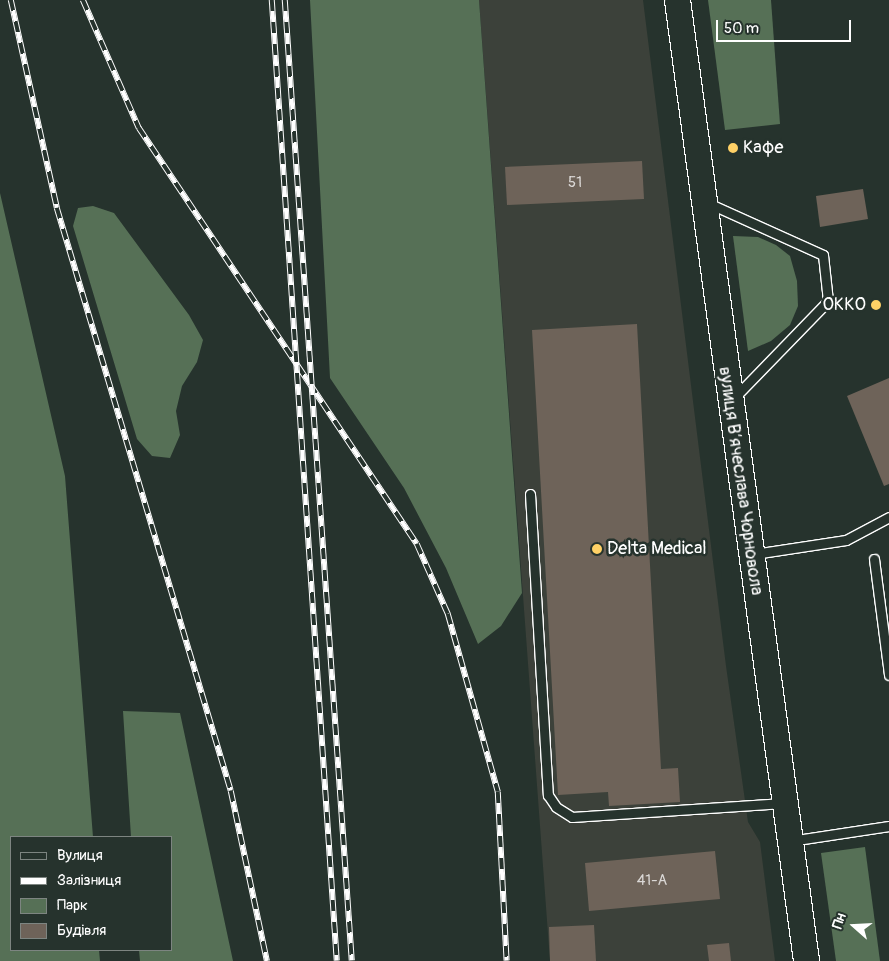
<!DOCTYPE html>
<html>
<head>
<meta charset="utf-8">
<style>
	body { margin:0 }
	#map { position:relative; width:889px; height:961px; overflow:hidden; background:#26332d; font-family:Pangolin,sans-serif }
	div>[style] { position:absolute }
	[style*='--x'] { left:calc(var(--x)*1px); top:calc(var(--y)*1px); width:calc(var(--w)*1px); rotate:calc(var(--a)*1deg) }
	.built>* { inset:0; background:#3c413a }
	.green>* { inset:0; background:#567056 }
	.building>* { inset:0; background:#6e6359 }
	.roads { filter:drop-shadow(1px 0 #fff) drop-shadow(-1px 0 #fff) drop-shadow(0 1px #fff) drop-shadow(0 -1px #fff) }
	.service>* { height:9px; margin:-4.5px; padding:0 4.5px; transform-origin:4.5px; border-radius:4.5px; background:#26332d }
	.secondary>* { height:25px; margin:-12.5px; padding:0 12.5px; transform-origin:12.5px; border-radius:12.5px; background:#26332d }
	.rail>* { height:5.5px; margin-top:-2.75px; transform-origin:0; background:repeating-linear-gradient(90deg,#26332d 0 11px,#fff 0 22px); box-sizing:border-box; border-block:1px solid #fff }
	.dots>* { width:14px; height:14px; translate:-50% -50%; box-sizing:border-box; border:2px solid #26332d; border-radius:50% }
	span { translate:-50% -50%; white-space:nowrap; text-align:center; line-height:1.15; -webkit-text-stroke:5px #26332d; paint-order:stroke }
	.number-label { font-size:15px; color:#dbd8d6 }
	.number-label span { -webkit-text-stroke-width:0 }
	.poi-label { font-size:18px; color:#fff }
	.left { translate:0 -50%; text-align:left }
	.right { translate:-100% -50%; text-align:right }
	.street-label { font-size:18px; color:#fff }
	.legend { position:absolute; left:10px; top:836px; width:162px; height:115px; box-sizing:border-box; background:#26332d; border:1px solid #7d8581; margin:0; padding:6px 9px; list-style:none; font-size:15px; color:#fff }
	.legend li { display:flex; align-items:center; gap:10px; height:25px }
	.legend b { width:25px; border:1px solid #7d8581 }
	.north { position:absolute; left:829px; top:901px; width:50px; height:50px; -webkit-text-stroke:4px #26332d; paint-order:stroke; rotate:289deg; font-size:14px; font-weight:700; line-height:20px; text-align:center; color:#fff }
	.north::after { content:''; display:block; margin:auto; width:18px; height:22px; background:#fff; clip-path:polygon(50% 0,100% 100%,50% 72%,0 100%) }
	.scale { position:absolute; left:716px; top:20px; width:135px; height:22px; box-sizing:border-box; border:2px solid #fff; border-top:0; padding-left:6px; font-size:15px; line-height:18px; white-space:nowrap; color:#fff; -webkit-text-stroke:4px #26332d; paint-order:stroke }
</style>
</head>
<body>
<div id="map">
	<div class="built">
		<i style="clip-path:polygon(479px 0,643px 0,726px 666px,748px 822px,760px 842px,775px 961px,550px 961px)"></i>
	</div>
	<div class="green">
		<i style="clip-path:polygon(310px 0,479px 0,522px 593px,501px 626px,478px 644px,446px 568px,404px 488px,330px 378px)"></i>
		<i style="clip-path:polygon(708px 0,771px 0,780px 124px,725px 130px)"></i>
		<i style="clip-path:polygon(0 193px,65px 476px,93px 837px,11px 837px,11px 950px,99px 950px,100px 961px,0 961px)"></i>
		<i style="clip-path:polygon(93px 206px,114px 213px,189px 315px,203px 340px,197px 362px,182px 386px,176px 411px,180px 435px,170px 458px,152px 456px,137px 439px,73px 226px,78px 208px)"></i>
		<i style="clip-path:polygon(733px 236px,758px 237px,776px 245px,790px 256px,797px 281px,798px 306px,790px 325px,771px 341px,748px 351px)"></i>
		<i style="clip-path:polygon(123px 711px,180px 713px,233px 961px,140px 961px,139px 950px,171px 950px,171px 837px,131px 837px)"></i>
		<i style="clip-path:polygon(865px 847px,880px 961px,836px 961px,821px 853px)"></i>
	</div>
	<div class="building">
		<i style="clip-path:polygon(642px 161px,644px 199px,507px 205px,505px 167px)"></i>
		<i style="clip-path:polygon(863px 189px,868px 219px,820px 227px,816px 196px)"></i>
		<i style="clip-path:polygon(637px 324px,661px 769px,678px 768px,680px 802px,609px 806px,608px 792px,558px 795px,532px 330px)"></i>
		<i style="clip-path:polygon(889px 378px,889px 484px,884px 486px,847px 396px)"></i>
		<i style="clip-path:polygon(715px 851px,720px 899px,589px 911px,585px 863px)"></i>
		<i style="clip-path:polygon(594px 925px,596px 961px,550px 961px,549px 927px)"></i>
		<i style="clip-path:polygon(729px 943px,731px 961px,709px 961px,707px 945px)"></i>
	</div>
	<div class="roads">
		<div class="service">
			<i style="--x:708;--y:203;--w:126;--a:24.3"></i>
			<i style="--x:823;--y:255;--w:46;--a:83.8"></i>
			<i style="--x:828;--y:301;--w:135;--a:134.1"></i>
			<i style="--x:530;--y:494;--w:302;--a:86.6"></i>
			<i style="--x:548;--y:795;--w:14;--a:56"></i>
			<i style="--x:556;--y:807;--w:19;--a:32"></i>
			<i style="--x:572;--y:817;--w:212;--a:-3.8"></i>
			<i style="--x:754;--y:554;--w:93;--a:-8.7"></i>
			<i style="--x:846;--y:540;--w:49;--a:-28.1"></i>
			<i style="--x:874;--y:559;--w:117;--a:82.6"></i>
			<i style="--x:790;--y:841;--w:100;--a:-8.6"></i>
		</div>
		<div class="secondary">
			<i style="--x:677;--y:0;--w:970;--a:82.35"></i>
		</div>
	</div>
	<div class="rail">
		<i style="--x:11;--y:0;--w:213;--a:77.5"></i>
		<i style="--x:57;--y:208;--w:608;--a:73.38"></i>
		<i style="--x:231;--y:791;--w:174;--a:78"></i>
		<i style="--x:83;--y:0;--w:140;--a:66.4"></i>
		<i style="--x:139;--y:128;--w:500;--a:56.25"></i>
		<i style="--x:417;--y:544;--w:77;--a:66.1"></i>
		<i style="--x:448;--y:614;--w:185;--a:74.3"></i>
		<i style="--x:498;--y:792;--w:169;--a:87"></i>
		<i style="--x:272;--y:0;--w:963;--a:86.13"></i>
		<i style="--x:285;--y:0;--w:963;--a:86.01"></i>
	</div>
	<div class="dots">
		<i style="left:733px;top:148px;background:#ffd166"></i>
		<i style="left:876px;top:305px;background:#ffd166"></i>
		<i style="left:597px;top:549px;background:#ffd166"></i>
	</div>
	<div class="number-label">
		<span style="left:575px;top:183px">51</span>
		<span style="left:652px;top:881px">41-А</span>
	</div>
	<div class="poi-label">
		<span class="left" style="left:743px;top:148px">Кафе</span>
		<span class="right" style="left:866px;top:305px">ОККО</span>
		<span class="left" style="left:607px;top:549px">Delta Medical</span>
	</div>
	<div class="street-label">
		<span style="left:740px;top:481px;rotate:82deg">вулиця Вʼячеслава Чорновола</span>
	</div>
	<ul class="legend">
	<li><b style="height:6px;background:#26332d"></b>Вулиця</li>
	<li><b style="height:6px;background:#fff"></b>Залізниця</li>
	<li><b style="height:14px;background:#567056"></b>Парк</li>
	<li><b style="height:14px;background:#6e6359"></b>Будівля</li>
	</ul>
	<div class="north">Пн</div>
	<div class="scale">50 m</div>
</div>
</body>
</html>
